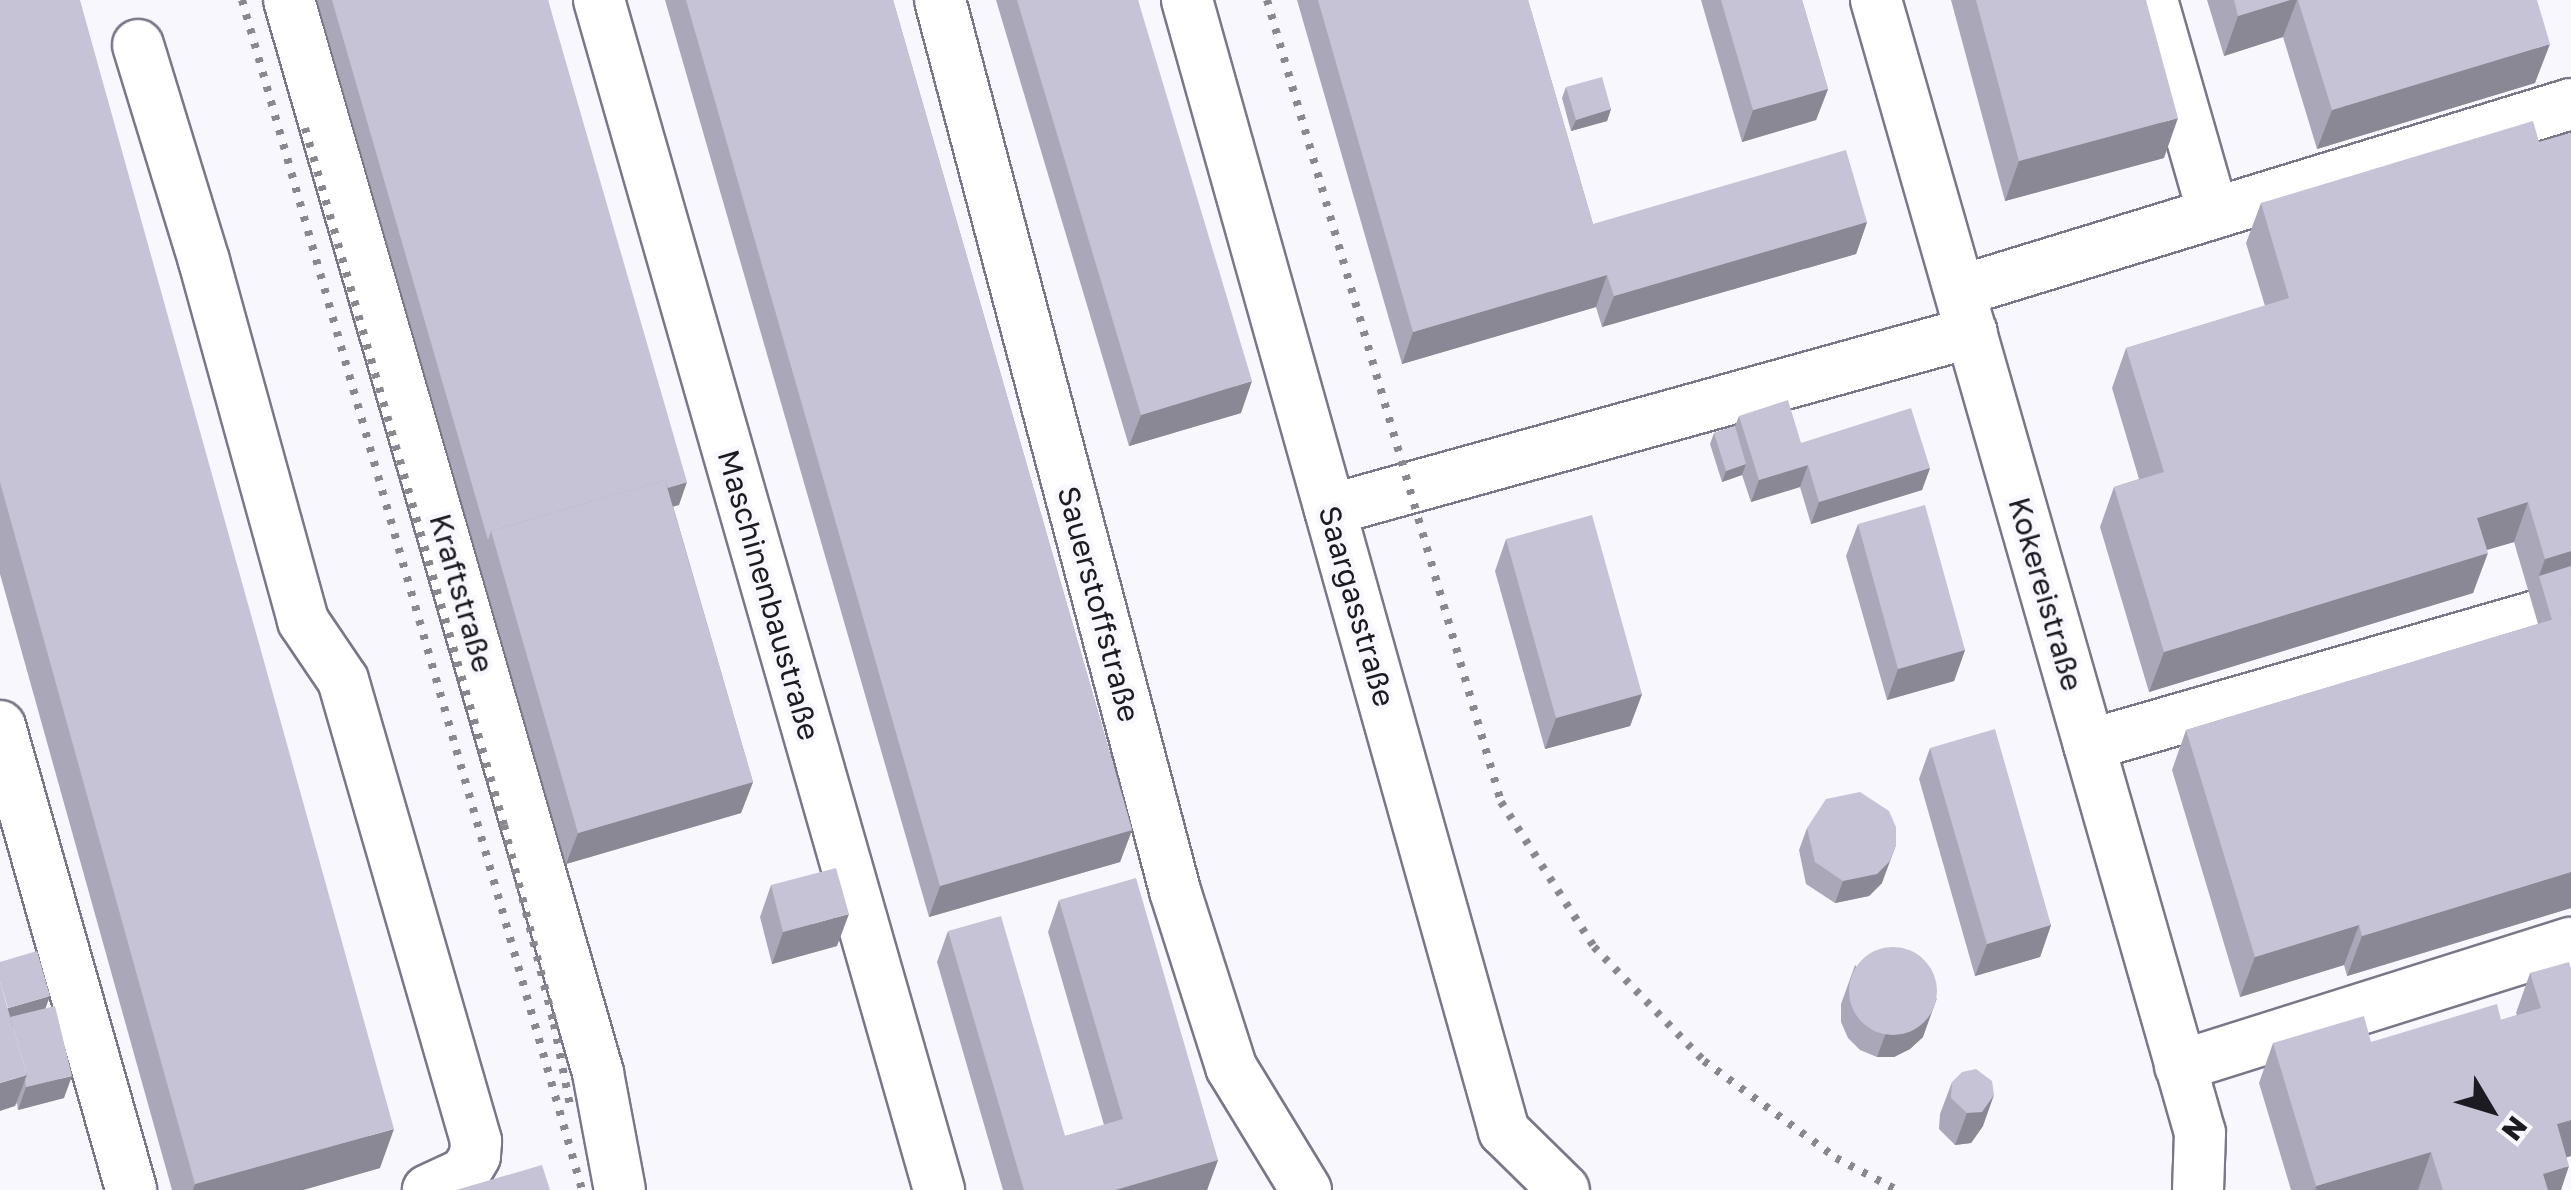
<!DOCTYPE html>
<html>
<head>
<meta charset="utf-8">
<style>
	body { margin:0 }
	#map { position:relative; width:2571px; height:1190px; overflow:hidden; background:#f8f7fe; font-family:"Golos Text",sans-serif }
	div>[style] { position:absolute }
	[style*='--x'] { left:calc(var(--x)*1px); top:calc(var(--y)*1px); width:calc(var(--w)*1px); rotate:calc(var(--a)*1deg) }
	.roads { filter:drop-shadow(2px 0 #797788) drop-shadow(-2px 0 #797788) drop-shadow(0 2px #797788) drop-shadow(0 -2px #797788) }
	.minor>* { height:50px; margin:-25px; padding:0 25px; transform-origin:25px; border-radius:25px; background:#fff }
	.rail>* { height:8px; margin-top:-4px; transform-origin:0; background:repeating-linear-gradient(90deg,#89888f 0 5px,transparent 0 15px) }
	.wall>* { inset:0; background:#aaa8b8 }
	.shaded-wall>* { inset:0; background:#8b8896 }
	.building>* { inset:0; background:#c6c3d6 }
	.round { border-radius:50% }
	span { translate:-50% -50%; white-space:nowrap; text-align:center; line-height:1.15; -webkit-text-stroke:9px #f8f7fe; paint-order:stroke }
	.street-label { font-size:30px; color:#1c1b22 }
	.north { position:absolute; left:2441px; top:1060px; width:100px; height:100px; -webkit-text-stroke:8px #f8f7fe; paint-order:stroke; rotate:128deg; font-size:28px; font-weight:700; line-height:40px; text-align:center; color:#1c1b22 }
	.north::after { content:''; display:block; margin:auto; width:35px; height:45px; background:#1c1b22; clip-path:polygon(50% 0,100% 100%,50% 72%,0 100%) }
</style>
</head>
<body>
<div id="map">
	<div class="roads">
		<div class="minor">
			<i style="--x:289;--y:0;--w:1117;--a:73.93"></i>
			<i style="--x:598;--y:1073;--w:119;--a:79.4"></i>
			<i style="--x:599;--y:0;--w:1238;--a:74.05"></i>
			<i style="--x:940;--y:0;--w:921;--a:75.22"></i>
			<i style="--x:1175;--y:891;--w:185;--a:72.3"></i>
			<i style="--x:1231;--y:1067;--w:144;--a:58.6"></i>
			<i style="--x:1187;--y:0;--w:1175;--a:74.34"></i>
			<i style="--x:1504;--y:1131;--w:84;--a:44.5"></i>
			<i style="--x:1876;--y:0;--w:1178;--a:74.04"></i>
			<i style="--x:2200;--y:1133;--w:57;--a:92"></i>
			<i style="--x:2152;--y:0;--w:222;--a:74"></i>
			<i style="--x:138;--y:45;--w:226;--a:73"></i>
			<i style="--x:204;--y:261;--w:373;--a:74.6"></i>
			<i style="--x:303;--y:621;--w:71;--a:55.9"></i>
			<i style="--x:343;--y:680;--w:480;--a:73.9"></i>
			<i style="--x:476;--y:1141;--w:15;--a:94"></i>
			<i style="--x:475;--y:1156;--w:20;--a:120"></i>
			<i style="--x:465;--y:1173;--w:41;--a:155.3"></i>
			<i style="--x:1960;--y:291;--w:639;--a:-17.02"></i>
			<i style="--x:1330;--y:510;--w:666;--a:-15.5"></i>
			<i style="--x:0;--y:726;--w:482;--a:74.2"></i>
			<i style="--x:2089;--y:745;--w:502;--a:-16.09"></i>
			<i style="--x:2180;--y:1066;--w:410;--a:-17.5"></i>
		</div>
	</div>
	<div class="rail">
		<i style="--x:242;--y:0;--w:1238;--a:74.05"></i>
		<i style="--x:1267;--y:0;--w:835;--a:73.73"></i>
		<i style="--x:1501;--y:802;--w:172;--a:57.3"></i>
		<i style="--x:1594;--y:947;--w:158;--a:46"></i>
		<i style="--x:1704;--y:1061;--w:164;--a:36.3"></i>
		<i style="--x:1836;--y:1158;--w:69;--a:27.7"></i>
		<i style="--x:305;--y:128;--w:725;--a:74.07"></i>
		<i style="--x:504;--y:825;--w:205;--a:75.9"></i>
		<i style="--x:554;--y:1024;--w:89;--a:78.9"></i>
	</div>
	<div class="wall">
		<i style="clip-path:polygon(0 0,380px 1168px,303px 1190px,172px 1190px,0 574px)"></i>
		<i style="clip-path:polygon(317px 0,548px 0,679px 505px,673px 506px,753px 782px,741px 813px,566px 864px)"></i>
		<i style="clip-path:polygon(665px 0,893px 0,1132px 830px,1120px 862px,929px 917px)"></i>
		<i style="clip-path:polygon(996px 0,1138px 0,1241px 413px,1129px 446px)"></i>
		<i style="clip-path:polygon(1297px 0,1528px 0,1593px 224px,1867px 222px,1856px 254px,1602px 327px,1596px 307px,1402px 364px)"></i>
		<i style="clip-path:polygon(1701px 0,1802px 0,1828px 89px,1816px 120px,1742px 142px)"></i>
		<i style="clip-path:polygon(1951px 0,2146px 0,2164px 158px,2005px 201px)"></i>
		<i style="clip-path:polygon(2207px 0,2537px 0,2535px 83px,2317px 149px,2283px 37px,2224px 56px)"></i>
		<i style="clip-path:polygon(1566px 87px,1611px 109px,1607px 121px,1571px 131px,1562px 98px)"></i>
		<i style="clip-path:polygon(2571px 133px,2571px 908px,2347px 976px,2344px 965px,2240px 997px,2172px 770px,2186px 730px,2538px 624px,2514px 542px,2487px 550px,2473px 593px,2149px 692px,2100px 527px,2114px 487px,2139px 479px,2112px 388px,2126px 348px,2265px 306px,2246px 243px,2261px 203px,2539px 142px)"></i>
		<i style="clip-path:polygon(1739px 416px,1801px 443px,1930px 468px,1922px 490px,1811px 524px,1800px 487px,1751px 502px,1742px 475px,1722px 482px,1710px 444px,1714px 433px,1735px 426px)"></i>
		<i style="clip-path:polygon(1858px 524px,1965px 650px,1954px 681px,1887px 700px,1846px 556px)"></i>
		<i style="clip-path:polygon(1506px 539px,1642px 694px,1630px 726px,1545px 749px,1495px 571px)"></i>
		<i style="clip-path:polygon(1930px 748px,2051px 925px,2040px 957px,1975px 976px,1919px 779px)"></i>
		<i style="clip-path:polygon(1807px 828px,1882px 883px,1869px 896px,1835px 903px,1806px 884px,1799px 850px)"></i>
		<i style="clip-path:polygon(771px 885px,837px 946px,772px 964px,760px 917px)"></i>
		<i style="clip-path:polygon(1059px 900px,1218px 1160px,1207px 1190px,1003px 1190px,937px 962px,948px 931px,1065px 1136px,1104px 1125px,1048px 932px)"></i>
		<i style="clip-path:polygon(1855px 965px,1923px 1037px,1910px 1049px,1894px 1057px,1877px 1057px,1860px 1050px,1848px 1038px,1841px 1022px,1841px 1004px)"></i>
		<i style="clip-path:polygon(2571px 969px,2571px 1156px,2567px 1157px,2561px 1190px,2291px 1190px,2259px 1083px,2273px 1043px,2371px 1042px,2501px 1020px,2517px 1015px,2516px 1013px,2530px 973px)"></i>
		<i style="clip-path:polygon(45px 1008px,64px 1098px,18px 1110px,17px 1103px,15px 1106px)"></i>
		<i style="clip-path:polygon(1952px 1082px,1983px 1126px,1971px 1143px,1955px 1145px,1939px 1129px,1940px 1114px)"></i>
	</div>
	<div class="shaded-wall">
		<i style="clip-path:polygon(2290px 0,2297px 0,2283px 37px,2224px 56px,2238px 16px)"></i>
		<i style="clip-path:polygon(2550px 44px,2535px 83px,2317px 149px,2332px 110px)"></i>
		<i style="clip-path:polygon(1828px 89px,1816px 120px,1742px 142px,1753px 110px)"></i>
		<i style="clip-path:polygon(1611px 109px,1607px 121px,1571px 131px,1576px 120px)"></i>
		<i style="clip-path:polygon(2178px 118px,2164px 158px,2005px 201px,2019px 161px)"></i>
		<i style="clip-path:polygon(1867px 222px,1856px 254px,1602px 327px,1614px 296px)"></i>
		<i style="clip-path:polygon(1607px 275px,1596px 307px,1402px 364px,1413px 332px)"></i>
		<i style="clip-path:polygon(1252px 381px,1241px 413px,1129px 446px,1141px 415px)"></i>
		<i style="clip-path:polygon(1746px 464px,1742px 475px,1722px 482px,1726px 471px)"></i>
		<i style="clip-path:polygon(1808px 465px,1800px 487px,1751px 502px,1759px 480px)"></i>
		<i style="clip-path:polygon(1930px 468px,1922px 490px,1811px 524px,1819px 502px)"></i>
		<i style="clip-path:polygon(687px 482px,679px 505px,499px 557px,494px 539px)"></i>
		<i style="clip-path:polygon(2528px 502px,2514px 542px,2462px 557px,2477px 518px)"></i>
		<i style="clip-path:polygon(2571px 551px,2571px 586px,2539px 576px,2545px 559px)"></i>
		<i style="clip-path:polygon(2488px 553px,2473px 593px,2149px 692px,2164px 652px)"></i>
		<i style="clip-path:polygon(1965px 650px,1954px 681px,1887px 700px,1898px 669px)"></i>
		<i style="clip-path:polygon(1642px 694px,1630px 726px,1545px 749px,1556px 718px)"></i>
		<i style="clip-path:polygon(753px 782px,741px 813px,566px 864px,578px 833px)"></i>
		<i style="clip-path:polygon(1132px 830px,1120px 862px,929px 917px,940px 886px)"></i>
		<i style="clip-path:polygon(1896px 845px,1882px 883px,1869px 896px,1835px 903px,1843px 881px)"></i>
		<i style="clip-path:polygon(2571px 872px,2571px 908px,2347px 976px,2362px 936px)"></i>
		<i style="clip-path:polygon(849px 914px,837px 946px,772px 964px,783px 932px)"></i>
		<i style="clip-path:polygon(2051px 925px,2040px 957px,1975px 976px,1987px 944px)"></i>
		<i style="clip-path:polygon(2359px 925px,2344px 965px,2240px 997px,2255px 957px)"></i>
		<i style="clip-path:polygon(50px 996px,42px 1018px,11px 1027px,5px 1009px)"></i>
		<i style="clip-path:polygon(1937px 998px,1923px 1037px,1910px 1049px,1894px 1057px,1877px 1057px,1885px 1035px)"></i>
		<i style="clip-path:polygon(27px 1075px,15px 1106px,0 1111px,0 1083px)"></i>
		<i style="clip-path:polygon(72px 1076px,64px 1098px,18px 1110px,26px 1087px)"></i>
		<i style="clip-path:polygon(1994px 1095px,1983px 1126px,1971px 1143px,1955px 1145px,1967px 1113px)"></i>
		<i style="clip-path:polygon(2571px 1120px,2571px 1156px,2542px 1164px,2557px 1124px)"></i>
		<i style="clip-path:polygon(394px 1129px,380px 1168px,303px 1190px,193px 1190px,195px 1184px)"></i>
		<i style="clip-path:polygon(2431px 1152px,2418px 1190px,2315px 1190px,2316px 1186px)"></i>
		<i style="clip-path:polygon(1218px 1160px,1207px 1190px,1115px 1190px)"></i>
		<i style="clip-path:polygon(2569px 1166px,2561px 1190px,2537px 1190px,2543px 1174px)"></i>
	</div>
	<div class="building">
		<i style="clip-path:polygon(0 0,80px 0,394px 1129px,195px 1184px,0 482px)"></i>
		<i style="clip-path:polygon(332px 0,548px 0,687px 482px,668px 488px,665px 480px,491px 531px,488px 540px)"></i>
		<i style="clip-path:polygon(686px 0,893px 0,1132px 830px,940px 886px)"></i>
		<i style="clip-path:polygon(1017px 0,1138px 0,1252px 381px,1141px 415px)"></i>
		<i style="clip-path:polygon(1318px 0,1528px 0,1593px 224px,1846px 150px,1867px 222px,1614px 296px,1607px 275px,1413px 332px)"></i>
		<i style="clip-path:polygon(1721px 0,1802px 0,1828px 89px,1753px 110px)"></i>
		<i style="clip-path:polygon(1976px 0,2146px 0,2178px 118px,2019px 161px)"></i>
		<i style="clip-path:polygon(2234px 0,2290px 0,2238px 16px)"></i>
		<i style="clip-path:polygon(2298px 0,2537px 0,2550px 44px,2332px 110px)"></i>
		<i style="clip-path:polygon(1602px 77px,1611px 109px,1576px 120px,1566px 87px)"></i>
		<i style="clip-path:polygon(2533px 121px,2539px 142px,2571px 133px,2571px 551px,2545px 559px,2528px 502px,2477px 518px,2488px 553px,2164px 652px,2114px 487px,2164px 472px,2126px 348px,2289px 298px,2261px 203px)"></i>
		<i style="clip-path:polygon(1788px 400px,1801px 443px,1911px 408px,1930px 468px,1819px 502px,1808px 465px,1759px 480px,1739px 416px)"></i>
		<i style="clip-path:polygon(1735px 426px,1746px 464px,1726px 471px,1714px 433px)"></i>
		<i style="clip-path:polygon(665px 480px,753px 782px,578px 833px,491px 531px)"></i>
		<i style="clip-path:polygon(1925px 505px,1965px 650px,1898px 669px,1858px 524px)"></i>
		<i style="clip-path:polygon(1592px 515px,1642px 694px,1556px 718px,1506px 539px)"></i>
		<i style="clip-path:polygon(2571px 566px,2571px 614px,2552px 620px,2539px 576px)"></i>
		<i style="clip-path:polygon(2571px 614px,2571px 872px,2362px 936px,2359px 925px,2255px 957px,2186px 730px)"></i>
		<i style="clip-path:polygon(1995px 729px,2051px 925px,1987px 944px,1930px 748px)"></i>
		<i style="clip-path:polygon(1860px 792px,1889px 811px,1896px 827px,1896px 845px,1890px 861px,1877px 874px,1843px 881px,1815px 862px,1807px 828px,1826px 799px)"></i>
		<i style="clip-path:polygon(836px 868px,849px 914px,783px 932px,771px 885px)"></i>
		<i style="clip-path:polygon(1136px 878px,1218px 1160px,1115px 1190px,1024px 1190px,948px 931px,1001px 916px,1065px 1136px,1123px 1119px,1059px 900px)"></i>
		<i class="round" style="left:1849px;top:947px;width:88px;height:88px"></i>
		<i style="clip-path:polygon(37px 951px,50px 996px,8px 1008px,0 982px,0 962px)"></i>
		<i style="clip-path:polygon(2569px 962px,2571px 969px,2571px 1120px,2557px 1124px,2569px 1166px,2543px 1174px,2548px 1190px,2443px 1190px,2431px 1152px,2316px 1186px,2273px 1043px,2364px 1016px,2371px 1042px,2497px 1004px,2501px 1020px,2541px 1008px,2530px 973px)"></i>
		<i style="clip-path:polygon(0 982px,27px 1075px,0 1083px)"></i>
		<i style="clip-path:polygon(55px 1006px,72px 1076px,26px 1087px,25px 1080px,27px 1075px,10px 1017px)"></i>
		<i style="clip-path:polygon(1976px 1069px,1992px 1081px,1994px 1095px,1982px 1112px,1967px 1113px,1951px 1098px,1952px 1082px,1962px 1072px)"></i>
		<i style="clip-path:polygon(542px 1165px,550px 1190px,456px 1190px)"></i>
	</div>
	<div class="street-label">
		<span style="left:462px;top:593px;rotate:74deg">Kraftstraße</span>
		<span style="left:2046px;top:594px;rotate:74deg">Kokereistraße</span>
		<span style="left:769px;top:595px;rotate:74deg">Maschinenbaustraße</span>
		<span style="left:1099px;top:604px;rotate:75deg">Sauerstoffstraße</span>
		<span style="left:1357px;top:606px;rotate:74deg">Saargasstraße</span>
	</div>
	<div class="north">N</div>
</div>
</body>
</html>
